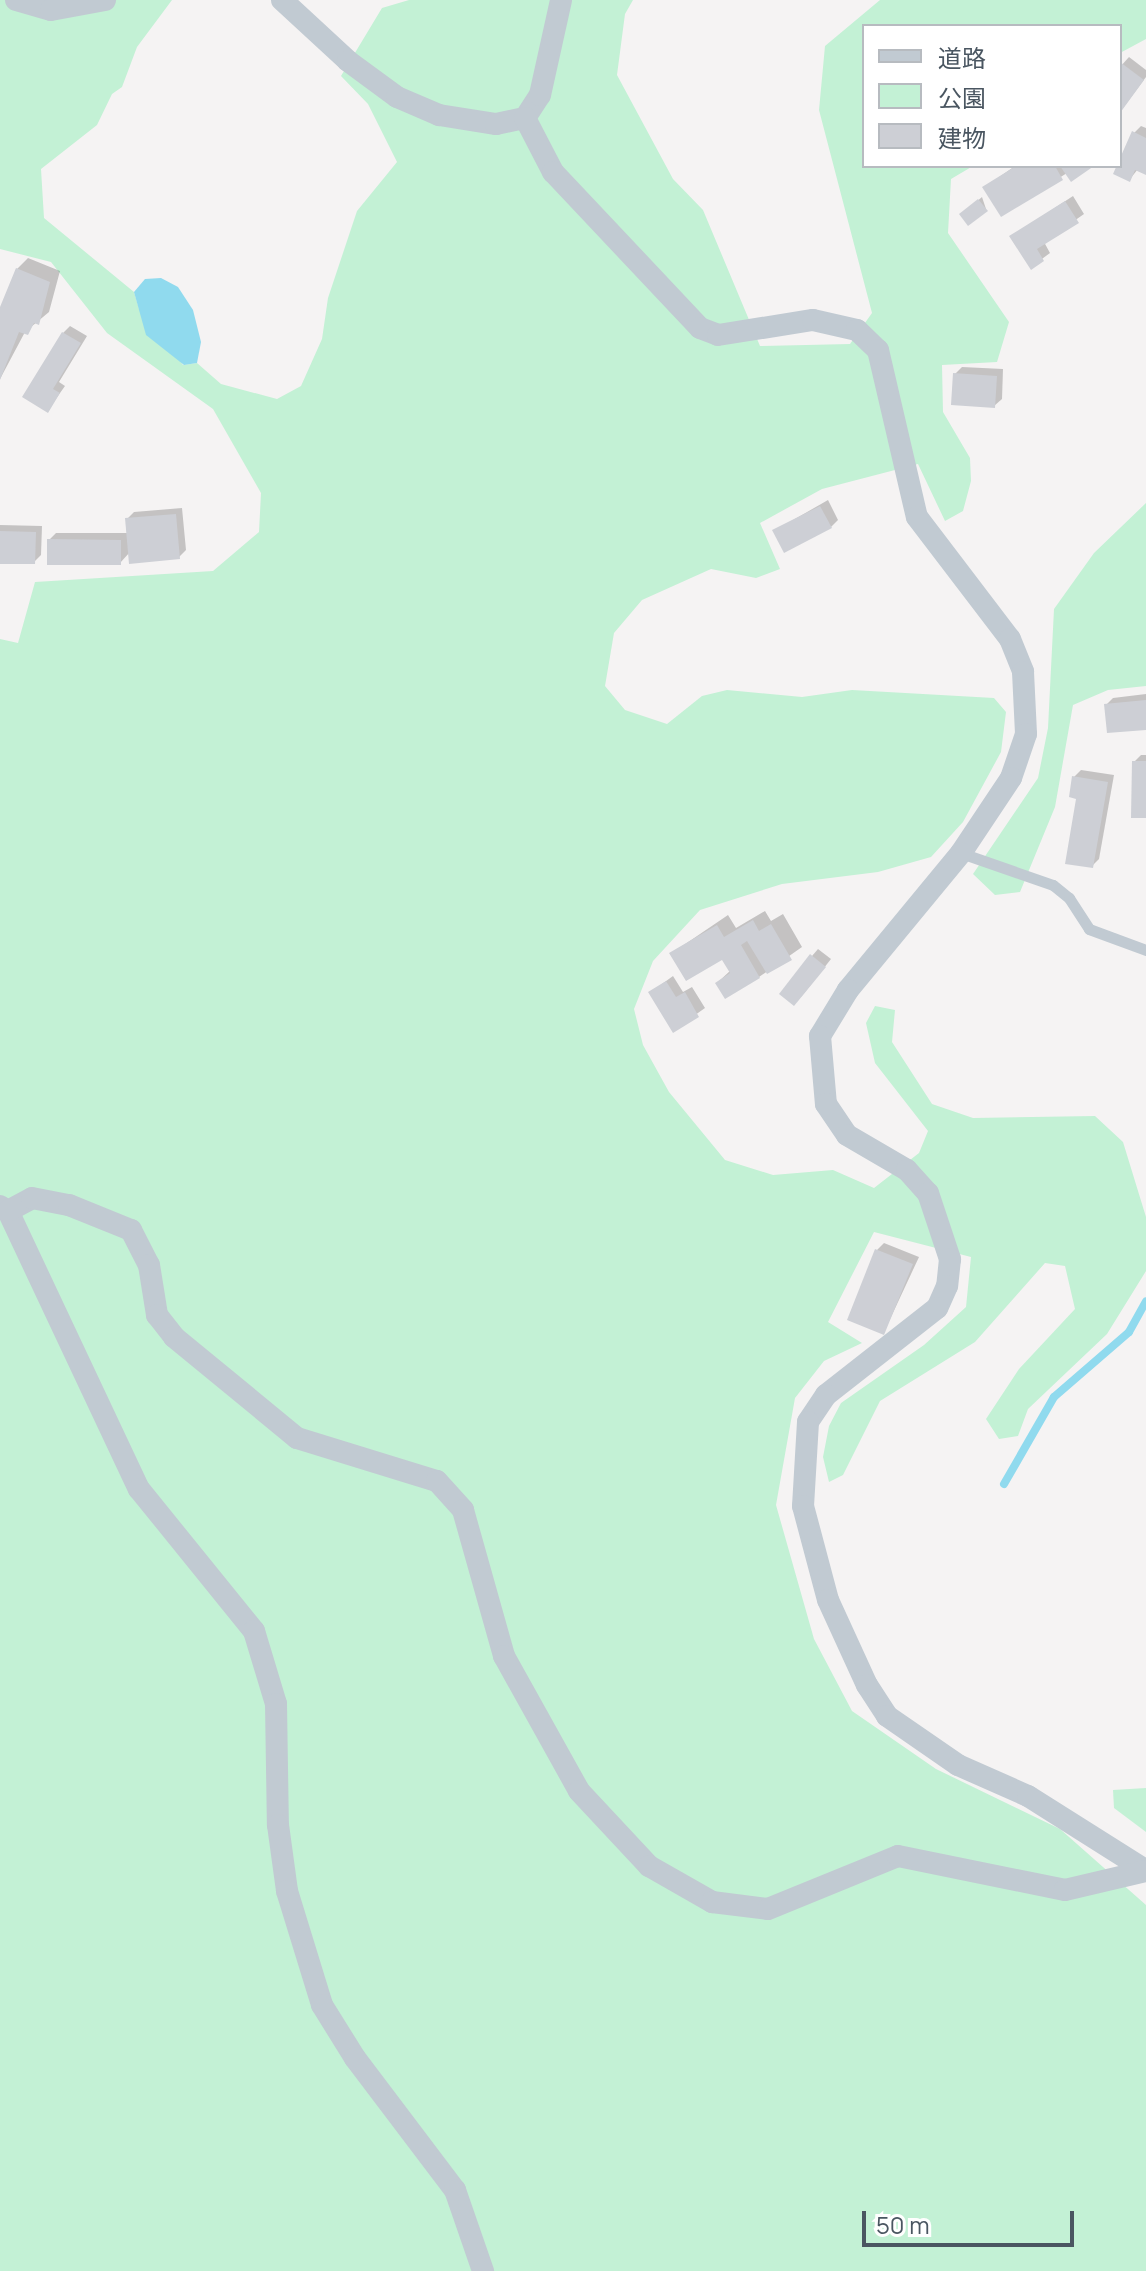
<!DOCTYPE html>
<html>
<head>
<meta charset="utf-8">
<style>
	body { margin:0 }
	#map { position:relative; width:1146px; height:2271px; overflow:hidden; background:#f5f3f3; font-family:Manrope,"Noto Sans JP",sans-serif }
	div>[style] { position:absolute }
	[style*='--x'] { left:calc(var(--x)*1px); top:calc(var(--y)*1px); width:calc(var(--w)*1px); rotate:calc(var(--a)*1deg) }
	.green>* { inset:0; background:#c3f1d5 }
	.water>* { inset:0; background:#90daee }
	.shadow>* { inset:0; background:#0003 }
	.stream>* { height:8px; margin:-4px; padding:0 4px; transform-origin:4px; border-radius:4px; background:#90daee }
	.building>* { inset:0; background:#cdcfd5 }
	.lane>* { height:11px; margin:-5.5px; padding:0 5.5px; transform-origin:5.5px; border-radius:5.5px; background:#c1cad2 }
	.street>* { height:22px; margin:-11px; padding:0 11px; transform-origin:11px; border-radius:11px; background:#c1cad2 }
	span { translate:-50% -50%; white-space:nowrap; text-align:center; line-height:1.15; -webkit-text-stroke:6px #fff; paint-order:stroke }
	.legend { position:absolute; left:862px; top:24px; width:260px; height:144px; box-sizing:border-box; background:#fff; border:2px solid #b7bbc0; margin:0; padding:10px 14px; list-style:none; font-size:24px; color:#4a5661 }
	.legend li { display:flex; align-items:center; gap:16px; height:40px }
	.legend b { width:40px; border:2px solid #b7bbc0 }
	.scale { position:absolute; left:862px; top:2211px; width:212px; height:36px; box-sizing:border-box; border:4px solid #4a5661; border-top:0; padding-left:10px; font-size:24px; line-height:28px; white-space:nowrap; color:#4a5661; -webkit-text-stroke:6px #fff; paint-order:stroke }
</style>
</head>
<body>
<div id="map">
	<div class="green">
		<i style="clip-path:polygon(0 0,172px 0,137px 47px,122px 87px,112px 94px,97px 125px,41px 169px,44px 218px,134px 292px,139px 309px,183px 365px,197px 363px,221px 384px,277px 399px,301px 386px,322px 339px,328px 298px,357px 211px,397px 162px,368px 104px,341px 76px,382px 8px,409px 0,633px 0,625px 14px,617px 75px,673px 179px,703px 210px,760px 346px,850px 344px,872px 313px,819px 110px,825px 46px,880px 0,1146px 0,1146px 39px,1120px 53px,1120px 26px,864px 26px,864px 166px,973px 166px,951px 179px,948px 233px,1009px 322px,997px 362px,942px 365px,943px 412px,970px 458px,971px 481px,963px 511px,945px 521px,918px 464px,822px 489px,760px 523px,780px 569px,756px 578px,711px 569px,642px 600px,614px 633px,605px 686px,625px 710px,667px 724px,702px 696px,727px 690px,802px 697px,852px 690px,994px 698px,1006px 712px,1001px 752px,963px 822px,931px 857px,878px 872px,782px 884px,700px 910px,653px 961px,634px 1009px,643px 1045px,669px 1092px,725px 1160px,773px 1175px,833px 1170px,874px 1188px,919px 1153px,928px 1131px,875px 1063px,866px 1023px,875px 1006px,895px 1010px,892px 1042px,932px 1104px,973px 1118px,1095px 1116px,1123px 1142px,1146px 1217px,1146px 1271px,1107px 1334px,1028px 1409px,1018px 1436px,999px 1439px,986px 1419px,1019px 1369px,1075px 1309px,1065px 1266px,1045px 1263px,975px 1342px,880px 1401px,843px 1475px,829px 1482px,823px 1457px,829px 1426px,841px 1403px,924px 1345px,966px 1307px,971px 1257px,874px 1232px,828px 1322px,862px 1343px,824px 1361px,795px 1398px,776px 1505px,814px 1639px,852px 1711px,936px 1769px,1060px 1829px,1146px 1905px,1146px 2271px,0 2271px,0 639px,18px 643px,35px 582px,213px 571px,259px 532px,261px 493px,213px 409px,107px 333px,51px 262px,0 249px)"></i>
		<i style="clip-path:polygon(1146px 503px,1146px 686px,1108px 690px,1073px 705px,1055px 807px,1020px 892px,995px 895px,973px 874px,1038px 778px,1048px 728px,1054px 609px,1094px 553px)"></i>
		<i style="clip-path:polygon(1146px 1788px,1146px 1832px,1114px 1808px,1113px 1790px)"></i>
	</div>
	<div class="water">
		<i style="clip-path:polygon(161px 278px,178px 287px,193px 310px,201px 342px,197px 363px,184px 365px,146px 335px,134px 292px,145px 279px)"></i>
	</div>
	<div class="shadow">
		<i style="clip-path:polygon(1129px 57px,1146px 70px,1146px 77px,1120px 112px,1120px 67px)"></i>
		<i style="clip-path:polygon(1141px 126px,1146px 128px,1146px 173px,1138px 169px,1130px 179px,1134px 133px)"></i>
		<i style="clip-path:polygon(1015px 166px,1090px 166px,1067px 173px,1002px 214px,985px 187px)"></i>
		<i style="clip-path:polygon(1073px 196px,1084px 214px,1044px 242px,1050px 253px,1031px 267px,1012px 236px)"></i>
		<i style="clip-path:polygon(982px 197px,986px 209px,962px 214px)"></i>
		<i style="clip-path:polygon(28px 258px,60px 271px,49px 312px,25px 332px,0 379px,0 313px,17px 269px)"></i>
		<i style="clip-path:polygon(70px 326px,87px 336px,59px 382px,65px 386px,48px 410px,63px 333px)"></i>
		<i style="clip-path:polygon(962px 367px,1003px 369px,1002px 399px,994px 406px,955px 374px)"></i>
		<i style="clip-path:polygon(828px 500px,838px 520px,831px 527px,774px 531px)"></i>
		<i style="clip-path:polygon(182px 508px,186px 550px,179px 557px,130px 552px,120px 563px,49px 540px,56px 533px,128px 533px,127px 519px,134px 512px)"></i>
		<i style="clip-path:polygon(0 525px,42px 526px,41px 555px,34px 562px,0 562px)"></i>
		<i style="clip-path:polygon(1146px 694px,1146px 728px,1106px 705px,1113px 698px)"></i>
		<i style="clip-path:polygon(1141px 755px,1146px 755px,1146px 816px,1134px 762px)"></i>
		<i style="clip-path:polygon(1081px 770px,1114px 775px,1099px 859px,1092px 866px,1074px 777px)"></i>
		<i style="clip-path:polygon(765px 911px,771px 921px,783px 914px,802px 947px,759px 977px,717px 983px,731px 970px,723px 957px,672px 953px,728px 915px,736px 928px)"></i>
		<i style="clip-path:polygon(818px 949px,831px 959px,801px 997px,812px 956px)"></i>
		<i style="clip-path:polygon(673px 976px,683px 992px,692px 987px,705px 1008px,674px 1030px,651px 992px)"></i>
		<i style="clip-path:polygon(884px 1243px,919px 1257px,884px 1332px,877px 1250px)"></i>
	</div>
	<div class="stream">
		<i style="--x:1004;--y:1484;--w:100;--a:-60.1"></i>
		<i style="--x:1054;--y:1397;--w:99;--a:-40.9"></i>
		<i style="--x:1129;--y:1332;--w:35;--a:-61"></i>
	</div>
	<div class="building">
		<i style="clip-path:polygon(1120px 62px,1144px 80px,1120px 113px)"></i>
		<i style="clip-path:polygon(1132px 131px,1146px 138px,1146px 175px,1135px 170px,1130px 182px,1113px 174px)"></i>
		<i style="clip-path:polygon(1016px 166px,1055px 166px,1063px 180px,1001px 217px,982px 187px)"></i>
		<i style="clip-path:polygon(1060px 166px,1094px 166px,1071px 182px)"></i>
		<i style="clip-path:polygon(978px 199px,988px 211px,968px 226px,959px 214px)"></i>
		<i style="clip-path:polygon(1065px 201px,1079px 223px,1037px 249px,1044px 261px,1031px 270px,1009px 236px)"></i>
		<i style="clip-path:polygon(16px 268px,50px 282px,39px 325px,34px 323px,28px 335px,19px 332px,0 380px,0 307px)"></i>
		<i style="clip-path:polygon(62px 332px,81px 343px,53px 389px,60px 393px,48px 413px,22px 397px)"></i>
		<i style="clip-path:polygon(953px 373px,997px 376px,995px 408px,951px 405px)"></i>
		<i style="clip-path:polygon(820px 506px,832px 528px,784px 553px,772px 530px)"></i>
		<i style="clip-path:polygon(176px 514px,180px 559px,129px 564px,125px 518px)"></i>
		<i style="clip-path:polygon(0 531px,36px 532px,35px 564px,0 564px)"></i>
		<i style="clip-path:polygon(47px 539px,121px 540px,121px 565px,47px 565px)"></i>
		<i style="clip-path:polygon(1146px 700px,1146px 730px,1107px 733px,1104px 704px)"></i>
		<i style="clip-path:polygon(1132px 761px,1146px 761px,1146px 818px,1131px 818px)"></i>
		<i style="clip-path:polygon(1072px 776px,1108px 782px,1093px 868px,1065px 864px,1076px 799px,1069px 797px)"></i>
		<i style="clip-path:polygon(753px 920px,759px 931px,771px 924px,792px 960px,767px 974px,747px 941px,741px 945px,760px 978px,725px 999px,715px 983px,730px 973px,722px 960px,686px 981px,669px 953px,717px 925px,724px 937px)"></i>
		<i style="clip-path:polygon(810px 954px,826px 967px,794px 1006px,779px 994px)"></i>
		<i style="clip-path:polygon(666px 981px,676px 997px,685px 992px,699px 1017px,673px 1033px,648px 992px)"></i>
		<i style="clip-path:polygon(875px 1249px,913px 1264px,884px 1335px,847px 1320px)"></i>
	</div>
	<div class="lane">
		<i style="--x:961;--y:853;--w:97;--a:19.2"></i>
		<i style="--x:1053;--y:885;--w:21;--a:39"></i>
		<i style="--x:1069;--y:898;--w:37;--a:57"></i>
		<i style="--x:1089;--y:929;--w:61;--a:20.2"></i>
	</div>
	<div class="street">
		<i style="--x:16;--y:0;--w:36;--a:16"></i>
		<i style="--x:51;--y:10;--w:55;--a:-10.5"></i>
		<i style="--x:282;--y:0;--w:90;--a:42.7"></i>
		<i style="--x:348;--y:61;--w:61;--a:36.3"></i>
		<i style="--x:397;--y:97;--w:46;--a:23.2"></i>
		<i style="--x:439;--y:115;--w:58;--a:9"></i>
		<i style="--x:496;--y:124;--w:30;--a:-12"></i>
		<i style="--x:525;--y:118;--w:27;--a:-57"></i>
		<i style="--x:540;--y:95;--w:97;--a:-77.5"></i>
		<i style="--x:525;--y:118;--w:61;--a:62.6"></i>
		<i style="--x:553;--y:172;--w:214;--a:46.7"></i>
		<i style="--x:700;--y:328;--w:19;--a:21"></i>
		<i style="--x:718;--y:335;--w:96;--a:-9"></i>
		<i style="--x:813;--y:320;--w:45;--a:12.8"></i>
		<i style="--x:857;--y:330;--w:29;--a:44"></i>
		<i style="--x:878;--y:350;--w:171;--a:76.9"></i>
		<i style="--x:917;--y:517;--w:153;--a:52.7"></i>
		<i style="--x:1010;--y:639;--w:35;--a:68"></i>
		<i style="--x:1023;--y:672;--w:62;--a:87.2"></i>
		<i style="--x:1026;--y:734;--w:46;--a:108.8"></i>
		<i style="--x:1011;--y:778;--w:90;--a:123.7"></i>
		<i style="--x:961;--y:853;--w:178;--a:129.5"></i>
		<i style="--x:848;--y:990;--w:54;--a:121.3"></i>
		<i style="--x:820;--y:1036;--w:68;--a:85"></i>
		<i style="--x:826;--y:1104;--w:37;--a:56"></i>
		<i style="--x:847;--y:1135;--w:69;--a:30.3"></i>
		<i style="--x:907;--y:1170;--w:31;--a:48"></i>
		<i style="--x:928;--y:1193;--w:70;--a:71.6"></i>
		<i style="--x:950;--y:1259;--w:27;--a:96"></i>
		<i style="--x:947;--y:1286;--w:24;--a:114"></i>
		<i style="--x:937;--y:1308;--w:141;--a:141.9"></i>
		<i style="--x:826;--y:1395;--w:32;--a:124"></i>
		<i style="--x:808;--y:1422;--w:84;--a:93.4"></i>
		<i style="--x:803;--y:1506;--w:97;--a:75.1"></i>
		<i style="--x:828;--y:1600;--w:94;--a:65.4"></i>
		<i style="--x:867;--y:1685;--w:37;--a:57"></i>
		<i style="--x:887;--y:1716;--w:86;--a:34.6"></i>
		<i style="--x:958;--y:1765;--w:77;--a:23.9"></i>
		<i style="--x:1028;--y:1796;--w:138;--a:32.3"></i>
		<i style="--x:0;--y:1206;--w:9;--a:32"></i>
		<i style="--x:8;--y:1211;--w:307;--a:64.8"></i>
		<i style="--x:139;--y:1489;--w:183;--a:51"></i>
		<i style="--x:254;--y:1631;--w:76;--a:73.2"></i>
		<i style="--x:276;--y:1704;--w:121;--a:89.1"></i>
		<i style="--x:278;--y:1825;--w:67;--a:82.2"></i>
		<i style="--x:287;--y:1891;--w:119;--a:72.9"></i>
		<i style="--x:322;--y:2005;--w:62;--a:58.1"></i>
		<i style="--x:355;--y:2058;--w:166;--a:52.9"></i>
		<i style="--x:455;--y:2190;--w:86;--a:70.9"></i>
		<i style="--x:8;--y:1211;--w:27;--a:-28"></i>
		<i style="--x:32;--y:1198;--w:38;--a:11"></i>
		<i style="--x:69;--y:1205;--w:67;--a:22"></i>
		<i style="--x:131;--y:1230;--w:39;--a:63"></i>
		<i style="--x:149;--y:1265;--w:51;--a:80.9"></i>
		<i style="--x:157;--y:1315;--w:28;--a:52"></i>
		<i style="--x:174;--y:1337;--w:159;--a:39.4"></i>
		<i style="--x:297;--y:1438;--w:146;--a:17.1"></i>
		<i style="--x:437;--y:1481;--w:39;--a:48"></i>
		<i style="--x:463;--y:1510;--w:152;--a:74.3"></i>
		<i style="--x:504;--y:1656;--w:154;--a:60.9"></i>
		<i style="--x:579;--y:1791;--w:103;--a:47"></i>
		<i style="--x:649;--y:1866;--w:73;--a:29.7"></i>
		<i style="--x:712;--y:1902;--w:56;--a:7.1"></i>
		<i style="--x:768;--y:1909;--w:140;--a:-22.2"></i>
		<i style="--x:898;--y:1856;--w:170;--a:11.5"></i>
		<i style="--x:1065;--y:1890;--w:83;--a:-13.2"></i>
	</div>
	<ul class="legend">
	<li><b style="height:10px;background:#c1cad2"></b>道路</li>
	<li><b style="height:22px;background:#c3f1d5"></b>公園</li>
	<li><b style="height:22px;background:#cdcfd5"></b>建物</li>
	</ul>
	<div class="scale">50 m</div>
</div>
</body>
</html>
